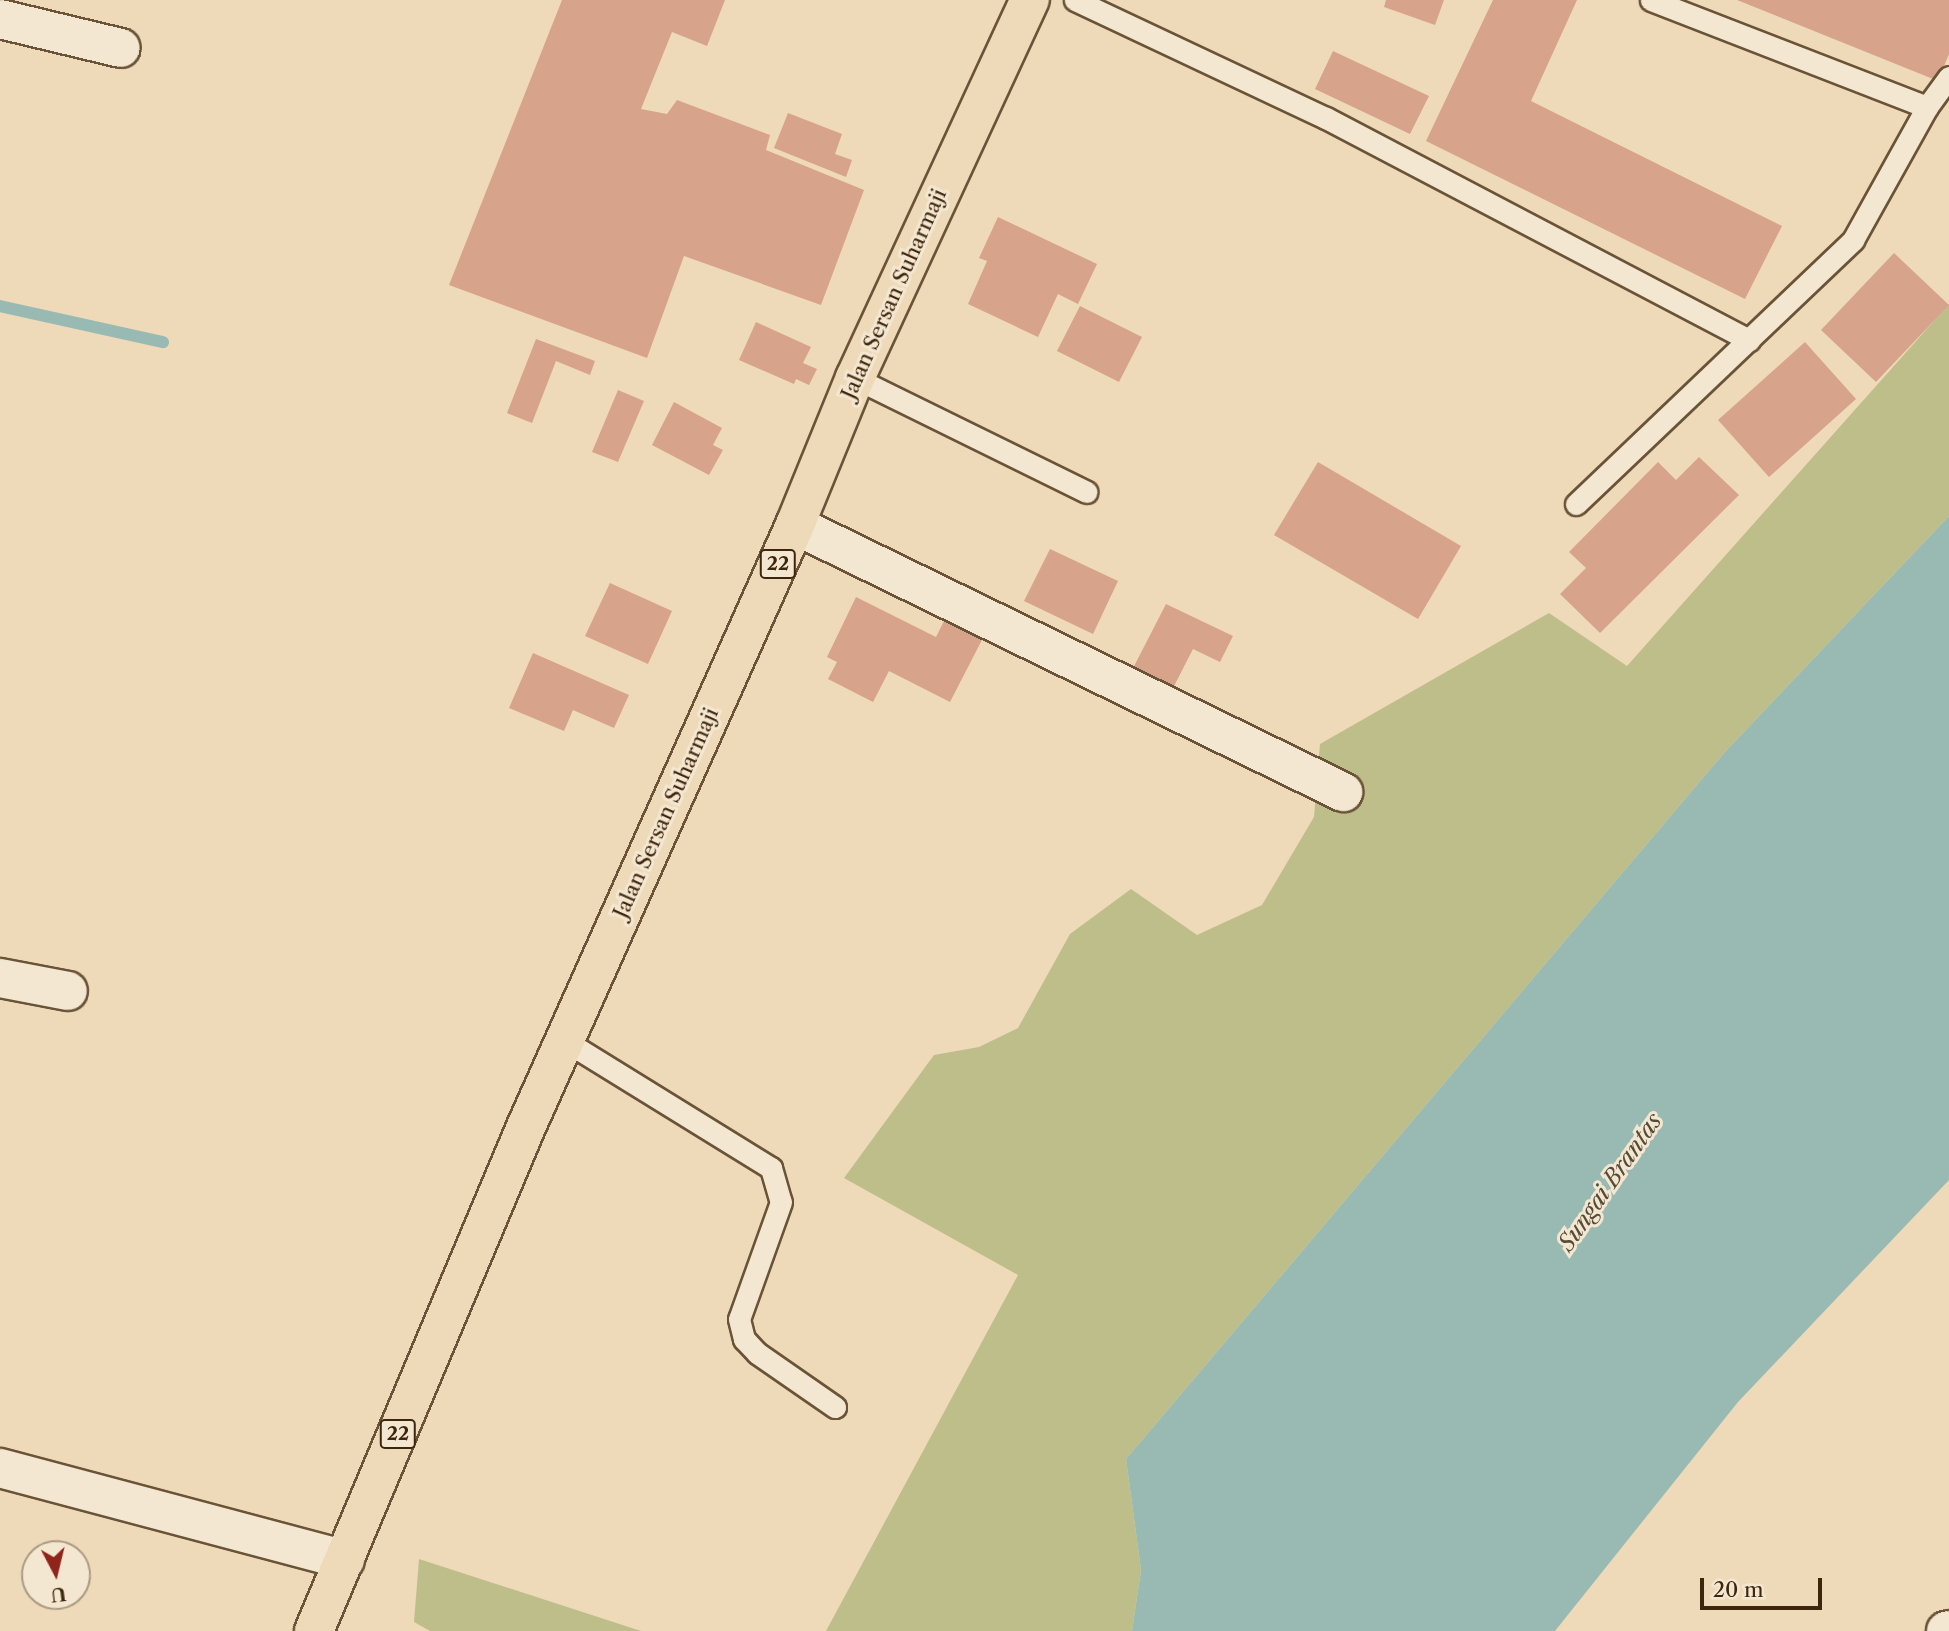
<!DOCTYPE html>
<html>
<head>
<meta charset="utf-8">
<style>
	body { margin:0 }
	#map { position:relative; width:1949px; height:1631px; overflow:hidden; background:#eedab8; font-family:"Libre Caslon Text",serif }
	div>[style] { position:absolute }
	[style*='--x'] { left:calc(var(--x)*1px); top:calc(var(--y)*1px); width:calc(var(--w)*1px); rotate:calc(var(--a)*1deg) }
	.green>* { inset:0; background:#bebe8b }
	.water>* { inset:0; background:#99bab2 }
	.stream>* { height:12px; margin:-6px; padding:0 6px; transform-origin:6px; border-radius:6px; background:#99bab2 }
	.building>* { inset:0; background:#d8a38b }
	.roads { filter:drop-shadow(2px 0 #6a5337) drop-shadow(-2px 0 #6a5337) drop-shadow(0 2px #6a5337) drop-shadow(0 -2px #6a5337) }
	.lane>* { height:21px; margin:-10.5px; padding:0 10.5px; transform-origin:10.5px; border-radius:10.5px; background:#f4e7d1 }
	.street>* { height:38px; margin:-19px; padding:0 19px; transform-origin:19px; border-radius:19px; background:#f4e7d1 }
	.highway>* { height:38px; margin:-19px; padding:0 19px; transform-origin:19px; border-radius:19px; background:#eedab8 }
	span { translate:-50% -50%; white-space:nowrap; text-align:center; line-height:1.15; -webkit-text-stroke:6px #f4e7d1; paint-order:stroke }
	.shield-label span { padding:2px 5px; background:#f4e7d1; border:2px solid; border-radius:5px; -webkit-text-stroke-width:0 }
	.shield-label { font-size:19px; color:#3e260c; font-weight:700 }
	.street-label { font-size:21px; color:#3e260c }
	.water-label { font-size:23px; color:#554b36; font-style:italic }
	.north { position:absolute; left:21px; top:1540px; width:70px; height:70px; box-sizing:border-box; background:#f4e7d1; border:2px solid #ab9a82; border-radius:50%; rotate:173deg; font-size:19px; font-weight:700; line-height:28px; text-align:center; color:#3e260c }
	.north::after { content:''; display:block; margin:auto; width:24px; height:32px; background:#8f2418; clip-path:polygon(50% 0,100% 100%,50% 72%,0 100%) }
	.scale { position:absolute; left:1700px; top:1578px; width:122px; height:32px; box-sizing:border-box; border:4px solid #3e260c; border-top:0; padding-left:9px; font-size:21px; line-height:24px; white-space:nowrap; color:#3e260c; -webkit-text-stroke:5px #f4e7d1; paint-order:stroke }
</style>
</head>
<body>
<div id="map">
	<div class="green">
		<i style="clip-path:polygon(1949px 304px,1949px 516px,1724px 753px,1126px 1459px,1141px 1570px,1132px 1631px,826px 1631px,1018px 1275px,844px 1178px,934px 1055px,979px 1047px,1018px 1028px,1070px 934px,1131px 889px,1197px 935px,1262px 905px,1314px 817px,1320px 744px,1549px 613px,1627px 666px)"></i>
		<i style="clip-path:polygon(419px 1559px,641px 1631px,430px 1631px,414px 1622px)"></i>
	</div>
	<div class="water">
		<i style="clip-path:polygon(1949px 516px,1949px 1180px,1738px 1402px,1555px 1631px,1132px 1631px,1141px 1570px,1126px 1459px,1724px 753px)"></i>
	</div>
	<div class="stream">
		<i style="--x:0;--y:306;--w:167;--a:12.5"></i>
	</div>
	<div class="building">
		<i style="clip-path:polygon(562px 0,725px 0,707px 46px,672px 32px,641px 109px,667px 114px,677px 100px,770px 135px,766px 150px,864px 190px,821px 305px,684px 256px,647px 358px,449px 285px)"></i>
		<i style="clip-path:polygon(1386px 0,1444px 0,1435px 25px,1384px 7px)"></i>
		<i style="clip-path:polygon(1493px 0,1577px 0,1531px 101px,1782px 226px,1745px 299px,1426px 141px)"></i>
		<i style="clip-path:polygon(1737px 0,1949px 0,1949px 54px,1938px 81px)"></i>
		<i style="clip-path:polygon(1333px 51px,1429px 96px,1410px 134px,1315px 89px)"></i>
		<i style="clip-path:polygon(788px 113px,842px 134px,835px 154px,852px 160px,846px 177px,774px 148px)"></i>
		<i style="clip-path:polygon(998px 217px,1097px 264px,1078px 304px,1058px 294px,1038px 337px,968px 304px,987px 261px,979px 258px)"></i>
		<i style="clip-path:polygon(1894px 253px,1949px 305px,1876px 382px,1821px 330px)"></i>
		<i style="clip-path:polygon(1080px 306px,1142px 337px,1119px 382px,1057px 351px)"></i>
		<i style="clip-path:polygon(756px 322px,811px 347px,803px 363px,817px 369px,809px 385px,796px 379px,794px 384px,739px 360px)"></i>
		<i style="clip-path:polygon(536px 339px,595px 361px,590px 375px,556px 361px,532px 423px,507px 413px)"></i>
		<i style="clip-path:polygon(1805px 342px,1856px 399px,1769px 477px,1718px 420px)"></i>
		<i style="clip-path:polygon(618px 390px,644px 401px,618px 462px,592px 452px)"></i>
		<i style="clip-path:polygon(674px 402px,722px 428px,713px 445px,723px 450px,709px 475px,652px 445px)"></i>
		<i style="clip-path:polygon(1699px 457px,1739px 495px,1600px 633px,1560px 594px,1586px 568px,1569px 552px,1658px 462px,1676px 480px)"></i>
		<i style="clip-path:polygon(1318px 462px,1461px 546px,1418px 619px,1274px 535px)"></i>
		<i style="clip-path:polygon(1050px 549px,1118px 581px,1093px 634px,1024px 601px)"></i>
		<i style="clip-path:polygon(610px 583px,672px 611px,648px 664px,585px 636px)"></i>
		<i style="clip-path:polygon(856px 597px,936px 637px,946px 617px,984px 636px,950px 702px,889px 671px,873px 702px,828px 679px,837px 662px,827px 657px)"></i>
		<i style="clip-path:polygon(1166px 604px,1233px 636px,1220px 662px,1193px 649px,1170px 694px,1130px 674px)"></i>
		<i style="clip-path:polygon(533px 653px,629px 695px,614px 728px,573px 710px,564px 731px,509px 708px)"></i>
	</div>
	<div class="roads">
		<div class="lane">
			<i style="--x:1075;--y:0;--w:277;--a:25.2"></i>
			<i style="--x:1326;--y:118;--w:478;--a:27.7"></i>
			<i style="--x:1651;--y:0;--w:296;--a:21.2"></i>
			<i style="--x:855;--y:378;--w:258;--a:26.2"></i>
			<i style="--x:1576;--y:504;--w:383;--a:-43.6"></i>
			<i style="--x:1853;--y:240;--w:152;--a:-60.9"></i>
			<i style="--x:1927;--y:107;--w:37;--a:-54"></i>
			<i style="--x:567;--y:1042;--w:240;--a:31.7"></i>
			<i style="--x:771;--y:1168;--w:35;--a:74"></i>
			<i style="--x:781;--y:1202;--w:124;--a:109.7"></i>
			<i style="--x:739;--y:1319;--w:21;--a:76"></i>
			<i style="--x:744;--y:1339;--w:19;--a:47"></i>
			<i style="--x:757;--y:1353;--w:95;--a:34.7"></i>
		</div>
		<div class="street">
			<i style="--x:0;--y:19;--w:124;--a:13.5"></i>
			<i style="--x:795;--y:525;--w:610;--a:25.98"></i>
			<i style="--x:0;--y:978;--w:69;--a:10.8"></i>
			<i style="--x:0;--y:1468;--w:357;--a:14.9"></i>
			<i style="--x:1946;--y:1631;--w:3;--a:-18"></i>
		</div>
		<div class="highway">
			<i style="--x:314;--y:1631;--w:547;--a:-67.19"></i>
			<i style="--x:526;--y:1127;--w:659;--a:-65.92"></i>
			<i style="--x:795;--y:525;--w:159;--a:-67.8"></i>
			<i style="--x:855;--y:378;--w:417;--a:-65.2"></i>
		</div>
	</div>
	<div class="shield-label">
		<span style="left:778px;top:564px">22</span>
		<span style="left:398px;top:1434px">22</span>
	</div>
	<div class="street-label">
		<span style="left:894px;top:294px;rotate:-66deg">Jalan Sersan Suharmaji</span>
		<span style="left:666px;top:813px;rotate:-66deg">Jalan Sersan Suharmaji</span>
	</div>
	<div class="water-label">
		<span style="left:1610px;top:1182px;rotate:-55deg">Sungai Brantas</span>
	</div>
	<div class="north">U</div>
	<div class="scale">20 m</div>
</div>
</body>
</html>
